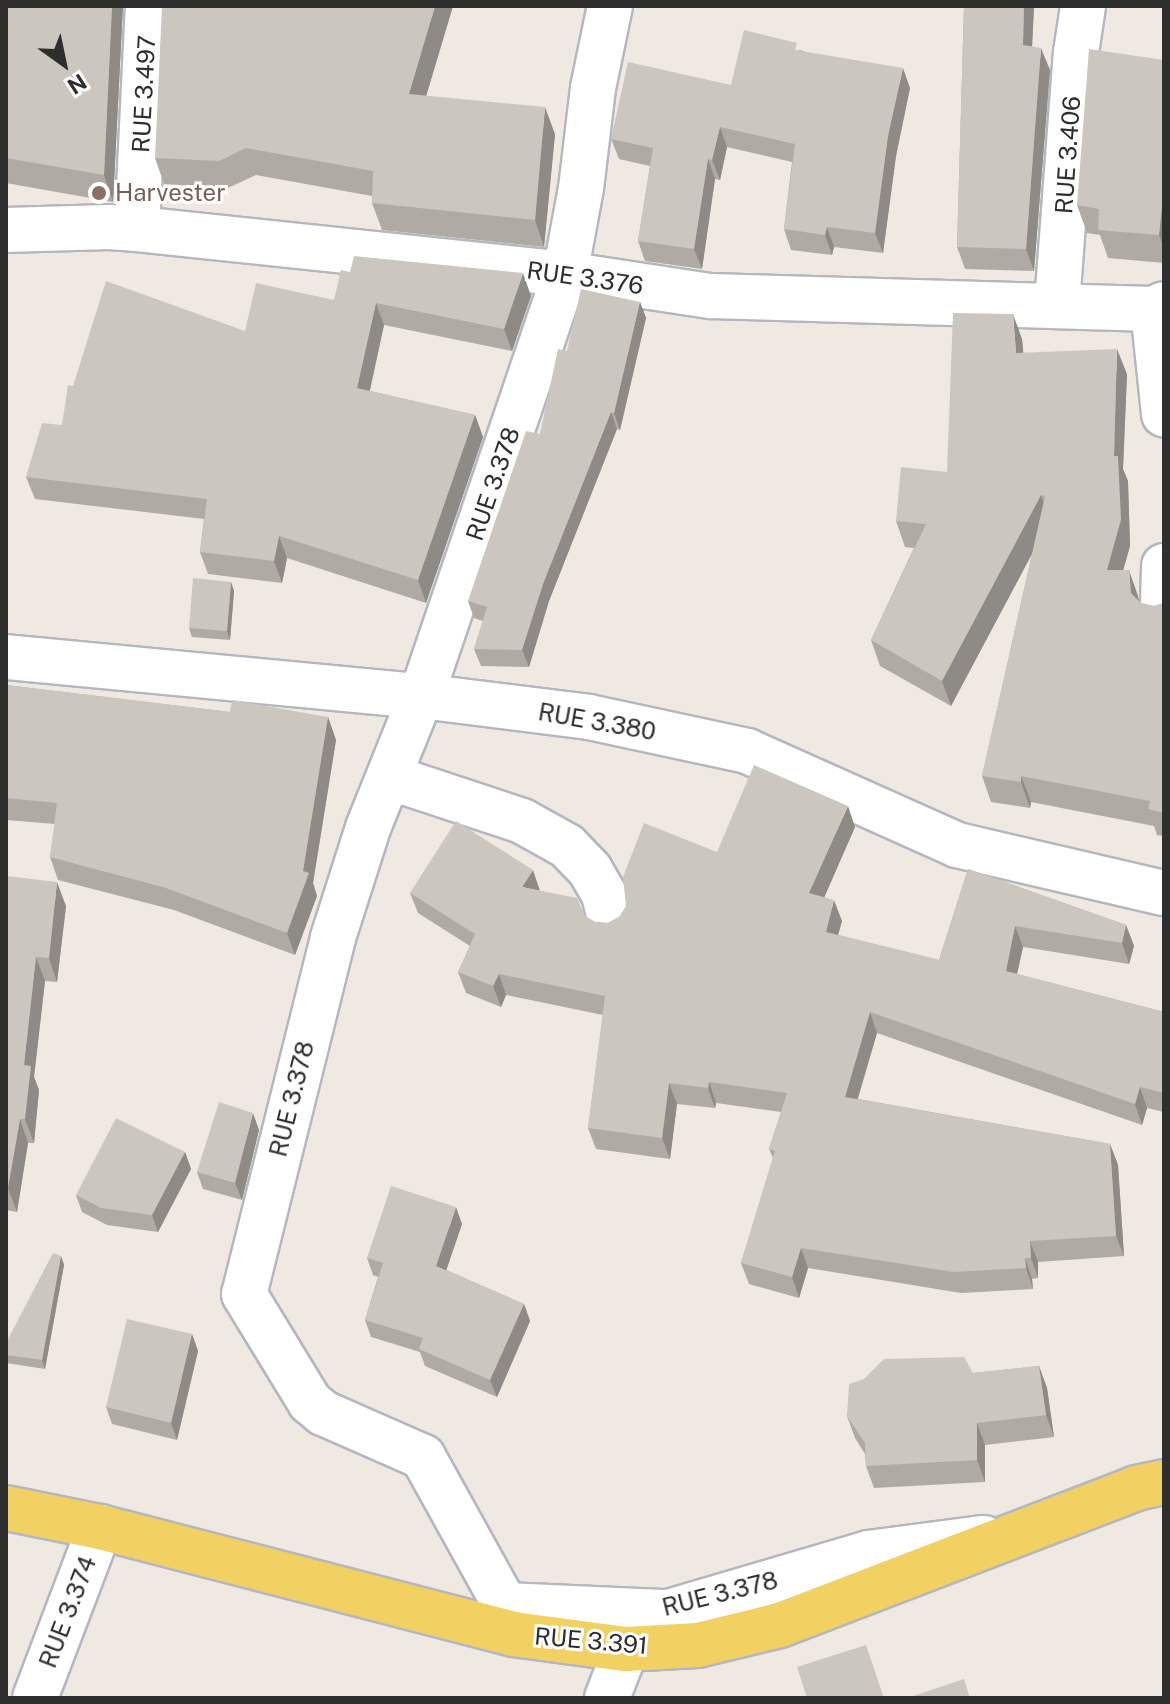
<!DOCTYPE html>
<html>
<head>
<meta charset="utf-8">
<style>
	body { margin:0 }
	#map { position:relative; width:1170px; height:1704px; overflow:hidden; background:#efe9e1; font-family:"Public Sans",sans-serif }
	div>[style] { position:absolute }
	[style*='--x'] { left:calc(var(--x)*1px); top:calc(var(--y)*1px); width:calc(var(--w)*1px); rotate:calc(var(--a)*1deg) }
	.roads { filter:drop-shadow(2px 0 #b4b7c1) drop-shadow(-2px 0 #b4b7c1) drop-shadow(0 2px #b4b7c1) drop-shadow(0 -2px #b4b7c1) }
	.minor>* { height:44px; margin:-22px; padding:0 22px; transform-origin:22px; border-radius:22px; background:#fff }
	.major>* { height:44px; margin:-22px; padding:0 22px; transform-origin:22px; border-radius:22px; background:#f2d163 }
	.wall>* { inset:0; background:#afaba4 }
	.shaded-wall>* { inset:0; background:#8e8b86 }
	.building>* { inset:0; background:#cbc7bf }
	.dots>* { width:22px; height:22px; translate:-50% -50%; box-sizing:border-box; border:4px solid #fff; border-radius:50% }
	span { translate:-50% -50%; white-space:nowrap; text-align:center; line-height:1.15; -webkit-text-stroke:6px #fff; paint-order:stroke }
	.street-label { font-size:24px; color:#2e2e2e }
	.education-label { font-size:24px; color:#785e54 }
	.left { translate:0 -50%; text-align:left }
	.frame { position:absolute; inset:0; border:8px solid #2e2e2e; pointer-events:none }
	.north { position:absolute; left:24px; top:24px; width:80px; height:80px; -webkit-text-stroke:6px #fff; paint-order:stroke; rotate:147deg; font-size:22px; font-weight:700; line-height:32px; text-align:center; color:#2e2e2e }
	.north::after { content:''; display:block; margin:auto; width:28px; height:36px; background:#2e2e2e; clip-path:polygon(50% 0,100% 100%,50% 72%,0 100%) }
</style>
</head>
<body>
<div id="map">
	<div class="roads">
		<div class="minor">
			<i style="--x:610;--y:6;--w:84;--a:101.7"></i>
			<i style="--x:593;--y:88;--w:101;--a:96.8"></i>
			<i style="--x:581;--y:188;--w:87;--a:100.5"></i>
			<i style="--x:565;--y:274;--w:446;--a:108.8"></i>
			<i style="--x:421;--y:696;--w:142;--a:111.9"></i>
			<i style="--x:368;--y:828;--w:115;--a:107.7"></i>
			<i style="--x:333;--y:938;--w:367;--a:104"></i>
			<i style="--x:244;--y:1294;--w:127;--a:58.6"></i>
			<i style="--x:310;--y:1402;--w:17;--a:40"></i>
			<i style="--x:323;--y:1413;--w:109;--a:23.7"></i>
			<i style="--x:423;--y:1457;--w:169;--a:61"></i>
			<i style="--x:505;--y:1605;--w:163;--a:2.5"></i>
			<i style="--x:668;--y:1612;--w:209;--a:-16.4"></i>
			<i style="--x:868;--y:1553;--w:117;--a:-7.4"></i>
			<i style="--x:137;--y:229;--w:223;--a:-87.2"></i>
			<i style="--x:6;--y:230;--w:103;--a:-1.7"></i>
			<i style="--x:109;--y:227;--w:28;--a:4"></i>
			<i style="--x:137;--y:229;--w:430;--a:6"></i>
			<i style="--x:565;--y:274;--w:148;--a:8.6"></i>
			<i style="--x:711;--y:296;--w:442;--a:1.7"></i>
			<i style="--x:1153;--y:309;--w:12;--a:-24"></i>
			<i style="--x:1057;--y:304;--w:252;--a:-85.7"></i>
			<i style="--x:1076;--y:53;--w:48;--a:-81.5"></i>
			<i style="--x:1153;--y:309;--w:106;--a:84"></i>
			<i style="--x:1163;--y:607;--w:41;--a:-88.6"></i>
			<i style="--x:6;--y:657;--w:417;--a:5.4"></i>
			<i style="--x:421;--y:696;--w:169;--a:7.1"></i>
			<i style="--x:589;--y:717;--w:162;--a:12.1"></i>
			<i style="--x:747;--y:751;--w:230;--a:24.1"></i>
			<i style="--x:957;--y:845;--w:212;--a:13.1"></i>
			<i style="--x:389;--y:777;--w:140;--a:18.3"></i>
			<i style="--x:522;--y:821;--w:51;--a:29.1"></i>
			<i style="--x:567;--y:846;--w:33;--a:46"></i>
			<i style="--x:590;--y:870;--w:28;--a:60"></i>
			<i style="--x:604;--y:894;--w:26;--a:77"></i>
			<i style="--x:35;--y:1698;--w:183;--a:-69.2"></i>
			<i style="--x:607;--y:1698;--w:53;--a:-68.8"></i>
		</div>
		<div class="major">
			<i style="--x:6;--y:1508;--w:96;--a:11.4"></i>
			<i style="--x:100;--y:1527;--w:427;--a:14.5"></i>
			<i style="--x:513;--y:1634;--w:114;--a:7.6"></i>
			<i style="--x:626;--y:1649;--w:72;--a:-3.2"></i>
			<i style="--x:698;--y:1645;--w:84;--a:-13.7"></i>
			<i style="--x:780;--y:1625;--w:381;--a:-21"></i>
			<i style="--x:1136;--y:1488;--w:29;--a:-12"></i>
		</div>
	</div>
	<div class="wall">
		<i style="clip-path:polygon(6px 6px,123px 6px,113px 202px,6px 183px)"></i>
		<i style="clip-path:polygon(453px 6px,426px 96px,555px 134px,544px 247px,382px 230px,372px 203px,372px 196px,256px 175px,228px 188px,164px 184px,155px 158px)"></i>
		<i style="clip-path:polygon(964px 6px,1034px 6px,1032px 47px,1050px 70px,1034px 271px,965px 269px,957px 247px)"></i>
		<i style="clip-path:polygon(800px 50px,910px 88px,896px 156px,883px 253px,834px 247px,832px 255px,791px 250px,784px 229px,792px 162px,727px 147px,720px 180px,715px 179px,702px 269px,645px 261px,638px 241px,650px 166px,619px 159px,611px 139px,731px 85px)"></i>
		<i style="clip-path:polygon(1164px 60px,1164px 263px,1108px 258px,1100px 235px,1087px 233px,1077px 205px)"></i>
		<i style="clip-path:polygon(350px 272px,531px 296px,512px 351px,384px 325px,370px 391px,475px 415px,483px 437px,426px 603px,287px 558px,282px 583px,208px 574px,200px 552px,204px 519px,35px 499px,26px 477px,62px 425px,73px 386px,245px 331px,334px 300px)"></i>
		<i style="clip-path:polygon(640px 302px,646px 318px,620px 430px,617px 429px,549px 601px,529px 667px,481px 666px,474px 649px,483px 621px,474px 618px,468px 601px,540px 434px)"></i>
		<i style="clip-path:polygon(1022px 339px,1023px 353px,1127px 374px,1123px 469px,1128px 481px,1130px 546px,1123px 570px,1141px 603px,1154px 606px,1164px 603px,1164px 836px,1157px 835px,1154px 826px,1031px 802px,1030px 808px,991px 802px,982px 776px,1032px 554px,951px 706px,880px 666px,871px 640px,914px 548px,905px 547px,896px 521px,947px 472px)"></i>
		<i style="clip-path:polygon(231px 582px,234px 591px,230px 640px,192px 637px,189px 628px)"></i>
		<i style="clip-path:polygon(6px 685px,230px 712px,328px 717px,336px 740px,313px 883px,317px 896px,295px 955px,174px 910px,58px 880px,50px 857px,55px 824px,6px 820px)"></i>
		<i style="clip-path:polygon(855px 827px,824px 897px,842px 921px,838px 935px,939px 960px,968px 869px,1126px 925px,1134px 946px,1129px 964px,1023px 947px,1017px 974px,1164px 1012px,1164px 1112px,1147px 1108px,1142px 1125px,877px 1033px,858px 1099px,1110px 1144px,1118px 1165px,1124px 1256px,1038px 1262px,1038px 1278px,1032px 1279px,1033px 1289px,961px 1293px,808px 1268px,799px 1298px,749px 1284px,741px 1263px,773px 1158px,769px 1149px,781px 1112px,716px 1103px,715px 1108px,677px 1104px,670px 1159px,596px 1149px,588px 1128px,603px 1015px,506px 995px,501px 1007px,466px 993px,458px 972px,470px 946px,418px 913px,410px 893px,585px 916px,595px 922px,608px 923px,619px 917px,717px 852px)"></i>
		<i style="clip-path:polygon(6px 876px,66px 906px,57px 982px,45px 981px,34px 1077px,39px 1090px,34px 1143px,28px 1143px,17px 1212px,6px 1210px)"></i>
		<i style="clip-path:polygon(259px 1130px,242px 1200px,203px 1189px,197px 1172px)"></i>
		<i style="clip-path:polygon(185px 1152px,191px 1169px,158px 1232px,107px 1225px,82px 1212px,76px 1195px)"></i>
		<i style="clip-path:polygon(462px 1224px,446px 1270px,524px 1304px,530px 1321px,497px 1397px,425px 1366px,420px 1352px,371px 1337px,365px 1320px,378px 1277px,373px 1275px,367px 1258px)"></i>
		<i style="clip-path:polygon(61px 1256px,64px 1265px,45px 1369px,6px 1363px,6px 1343px)"></i>
		<i style="clip-path:polygon(192px 1334px,198px 1351px,177px 1440px,112px 1424px,106px 1407px)"></i>
		<i style="clip-path:polygon(1039px 1366px,1047px 1388px,1054px 1437px,985px 1445px,985px 1482px,874px 1488px,866px 1466px,865px 1454px,855px 1438px,847px 1416px,973px 1373px)"></i>
	</div>
	<div class="shaded-wall">
		<i style="clip-path:polygon(112px 6px,123px 6px,113px 202px,104px 175px)"></i>
		<i style="clip-path:polygon(435px 6px,453px 6px,419px 120px,409px 94px)"></i>
		<i style="clip-path:polygon(1024px 6px,1034px 6px,1031px 68px,1023px 45px)"></i>
		<i style="clip-path:polygon(1041px 48px,1050px 70px,1034px 271px,1026px 249px)"></i>
		<i style="clip-path:polygon(903px 68px,910px 88px,896px 156px,883px 253px,875px 233px,888px 136px)"></i>
		<i style="clip-path:polygon(545px 107px,555px 134px,544px 247px,535px 220px)"></i>
		<i style="clip-path:polygon(720px 127px,727px 147px,720px 180px,712px 160px)"></i>
		<i style="clip-path:polygon(708px 159px,715px 179px,702px 269px,694px 249px)"></i>
		<i style="clip-path:polygon(1163px 188px,1164px 190px,1164px 248px,1159px 235px)"></i>
		<i style="clip-path:polygon(827px 227px,834px 247px,832px 255px,825px 235px)"></i>
		<i style="clip-path:polygon(523px 273px,531px 296px,512px 351px,504px 329px)"></i>
		<i style="clip-path:polygon(640px 302px,646px 318px,620px 430px,614px 413px)"></i>
		<i style="clip-path:polygon(376px 303px,384px 325px,365px 411px,357px 388px)"></i>
		<i style="clip-path:polygon(1013px 314px,1022px 339px,1026px 379px,1016px 353px)"></i>
		<i style="clip-path:polygon(1117px 349px,1127px 374px,1123px 469px,1128px 481px,1130px 546px,1116px 596px,1107px 570px,1114px 456px)"></i>
		<i style="clip-path:polygon(611px 412px,617px 429px,549px 601px,529px 667px,522px 650px,543px 584px)"></i>
		<i style="clip-path:polygon(475px 415px,483px 437px,426px 603px,418px 580px)"></i>
		<i style="clip-path:polygon(1041px 495px,1050px 520px,951px 706px,942px 681px)"></i>
		<i style="clip-path:polygon(279px 536px,287px 558px,282px 583px,274px 561px)"></i>
		<i style="clip-path:polygon(1129px 570px,1138px 596px,1141px 618px,1131px 593px)"></i>
		<i style="clip-path:polygon(231px 582px,234px 591px,230px 640px,227px 631px)"></i>
		<i style="clip-path:polygon(328px 717px,336px 740px,313px 883px,317px 896px,295px 955px,287px 933px,303px 871px)"></i>
		<i style="clip-path:polygon(1021px 776px,1031px 802px,1030px 808px,1021px 782px)"></i>
		<i style="clip-path:polygon(848px 806px,855px 827px,817px 914px,809px 893px)"></i>
		<i style="clip-path:polygon(533px 870px,540px 891px,522px 887px)"></i>
		<i style="clip-path:polygon(57px 882px,66px 906px,57px 982px,49px 958px)"></i>
		<i style="clip-path:polygon(834px 900px,842px 921px,833px 952px,826px 932px)"></i>
		<i style="clip-path:polygon(1126px 925px,1134px 946px,1129px 964px,1122px 943px)"></i>
		<i style="clip-path:polygon(1015px 926px,1023px 947px,1013px 992px,1006px 971px)"></i>
		<i style="clip-path:polygon(36px 957px,45px 981px,34px 1077px,39px 1090px,34px 1143px,25px 1119px,24px 1065px)"></i>
		<i style="clip-path:polygon(499px 974px,506px 995px,501px 1007px,493px 986px)"></i>
		<i style="clip-path:polygon(870px 1012px,877px 1033px,852px 1117px,845px 1097px)"></i>
		<i style="clip-path:polygon(709px 1082px,716px 1103px,715px 1108px,708px 1088px)"></i>
		<i style="clip-path:polygon(669px 1083px,677px 1104px,670px 1159px,662px 1138px)"></i>
		<i style="clip-path:polygon(1140px 1087px,1147px 1108px,1142px 1125px,1135px 1104px)"></i>
		<i style="clip-path:polygon(253px 1113px,259px 1130px,242px 1200px,235px 1183px)"></i>
		<i style="clip-path:polygon(20px 1119px,28px 1143px,17px 1212px,8px 1188px)"></i>
		<i style="clip-path:polygon(1110px 1144px,1118px 1165px,1124px 1256px,1116px 1236px)"></i>
		<i style="clip-path:polygon(185px 1152px,191px 1169px,158px 1232px,152px 1215px)"></i>
		<i style="clip-path:polygon(456px 1207px,462px 1224px,442px 1283px,436px 1266px)"></i>
		<i style="clip-path:polygon(1030px 1241px,1038px 1262px,1038px 1278px,1031px 1258px)"></i>
		<i style="clip-path:polygon(801px 1248px,808px 1268px,799px 1298px,792px 1277px)"></i>
		<i style="clip-path:polygon(61px 1256px,64px 1265px,45px 1369px,42px 1360px)"></i>
		<i style="clip-path:polygon(1025px 1258px,1032px 1279px,1033px 1289px,1026px 1268px)"></i>
		<i style="clip-path:polygon(524px 1304px,530px 1321px,497px 1397px,490px 1380px)"></i>
		<i style="clip-path:polygon(192px 1334px,198px 1351px,177px 1440px,171px 1423px)"></i>
		<i style="clip-path:polygon(1039px 1366px,1047px 1388px,1054px 1437px,1046px 1415px)"></i>
		<i style="clip-path:polygon(977px 1423px,985px 1445px,985px 1482px,977px 1460px)"></i>
	</div>
	<div class="building">
		<i style="clip-path:polygon(6px 6px,112px 6px,104px 175px,6px 158px)"></i>
		<i style="clip-path:polygon(162px 6px,435px 6px,409px 94px,545px 107px,535px 220px,372px 203px,373px 171px,246px 148px,219px 161px,155px 158px)"></i>
		<i style="clip-path:polygon(964px 6px,1024px 6px,1023px 45px,1041px 48px,1026px 249px,957px 247px)"></i>
		<i style="clip-path:polygon(744px 30px,797px 43px,795px 50px,903px 68px,888px 136px,875px 233px,827px 227px,825px 235px,784px 229px,795px 144px,720px 127px,712px 160px,708px 159px,694px 249px,638px 241px,653px 148px,611px 139px,628px 62px,731px 85px)"></i>
		<i style="clip-path:polygon(1089px 49px,1164px 60px,1164px 188px,1159px 235px,1098px 230px,1099px 209px,1077px 205px)"></i>
		<i style="clip-path:polygon(354px 256px,523px 273px,504px 329px,376px 303px,357px 388px,475px 415px,418px 580px,279px 536px,274px 561px,200px 552px,207px 499px,26px 477px,42px 423px,62px 425px,68px 385px,73px 386px,106px 281px,245px 331px,256px 283px,334px 300px,341px 270px,350px 272px)"></i>
		<i style="clip-path:polygon(581px 289px,640px 302px,614px 413px,611px 412px,543px 584px,522px 650px,474px 649px,487px 607px,468px 601px,526px 431px,540px 434px,558px 349px,567px 351px)"></i>
		<i style="clip-path:polygon(953px 313px,1013px 314px,1016px 353px,1117px 349px,1114px 456px,1118px 456px,1121px 520px,1107px 570px,1129px 570px,1131px 593px,1141px 603px,1154px 606px,1164px 603px,1164px 813px,1148px 809px,1150px 801px,1021px 776px,1021px 782px,982px 776px,1045px 496px,1041px 495px,942px 681px,871px 640px,926px 524px,896px 521px,901px 467px,947px 472px)"></i>
		<i style="clip-path:polygon(193px 578px,231px 582px,227px 631px,189px 628px)"></i>
		<i style="clip-path:polygon(6px 685px,230px 712px,232px 700px,328px 717px,303px 871px,309px 873px,287px 933px,166px 888px,50px 857px,57px 803px,6px 798px)"></i>
		<i style="clip-path:polygon(754px 765px,848px 806px,809px 893px,834px 900px,826px 932px,939px 960px,968px 869px,1126px 925px,1122px 943px,1015px 926px,1006px 971px,1164px 1012px,1164px 1093px,1140px 1087px,1135px 1104px,870px 1012px,845px 1097px,1110px 1144px,1116px 1236px,1030px 1241px,1031px 1258px,1025px 1258px,1026px 1268px,953px 1272px,801px 1248px,792px 1277px,741px 1263px,775px 1151px,769px 1149px,787px 1093px,709px 1082px,708px 1088px,669px 1083px,662px 1138px,588px 1128px,605px 996px,499px 974px,493px 986px,458px 972px,475px 934px,410px 893px,456px 821px,533px 870px,522px 887px,577px 898px,585px 916px,595px 922px,608px 923px,619px 917px,626px 906px,623px 877px,644px 823px,717px 852px)"></i>
		<i style="clip-path:polygon(6px 876px,57px 882px,49px 958px,36px 957px,24px 1065px,31px 1066px,25px 1119px,20px 1119px,8px 1188px,6px 1188px)"></i>
		<i style="clip-path:polygon(219px 1102px,253px 1113px,235px 1183px,197px 1172px)"></i>
		<i style="clip-path:polygon(116px 1118px,185px 1152px,152px 1215px,101px 1208px,76px 1195px)"></i>
		<i style="clip-path:polygon(391px 1186px,456px 1207px,436px 1266px,524px 1304px,490px 1380px,419px 1349px,423px 1338px,365px 1320px,383px 1263px,367px 1258px)"></i>
		<i style="clip-path:polygon(53px 1253px,61px 1256px,42px 1360px,6px 1355px,6px 1343px)"></i>
		<i style="clip-path:polygon(127px 1319px,192px 1334px,171px 1423px,106px 1407px)"></i>
		<i style="clip-path:polygon(1164px 1322px,1164px 1368px,1163px 1368px)"></i>
		<i style="clip-path:polygon(964px 1357px,973px 1373px,1039px 1366px,1046px 1415px,977px 1423px,977px 1460px,866px 1466px,865px 1443px,847px 1416px,849px 1384px,864px 1379px,884px 1359px)"></i>
		<i style="clip-path:polygon(866px 1645px,884px 1698px,807px 1698px,797px 1667px)"></i>
		<i style="clip-path:polygon(964px 1679px,970px 1698px,907px 1698px)"></i>
	</div>
	<div class="dots">
		<i style="left:99px;top:193px;background:#8d6e63"></i>
	</div>
	<div class="street-label">
		<span style="left:144px;top:94px;rotate:-87deg">RUE 3.497</span>
		<span style="left:1068px;top:155px;rotate:-86deg">RUE 3.406</span>
		<span style="left:585px;top:278px;rotate:8deg">RUE 3.376</span>
		<span style="left:493px;top:484px;rotate:-71deg">RUE 3.378</span>
		<span style="left:597px;top:722px;rotate:10deg">RUE 3.380</span>
		<span style="left:292px;top:1099px;rotate:-76deg">RUE 3.378</span>
		<span style="left:720px;top:1594px;rotate:-14deg">RUE 3.378</span>
		<span style="left:68px;top:1612px;rotate:-69deg">RUE 3.374</span>
		<span style="left:591px;top:1641px;rotate:5deg">RUE 3.391</span>
	</div>
	<div class="education-label">
		<span class="left" style="left:115px;top:193px">Harvester</span>
	</div>
	<div class="frame"></div>
	<div class="north">N</div>
</div>
</body>
</html>
